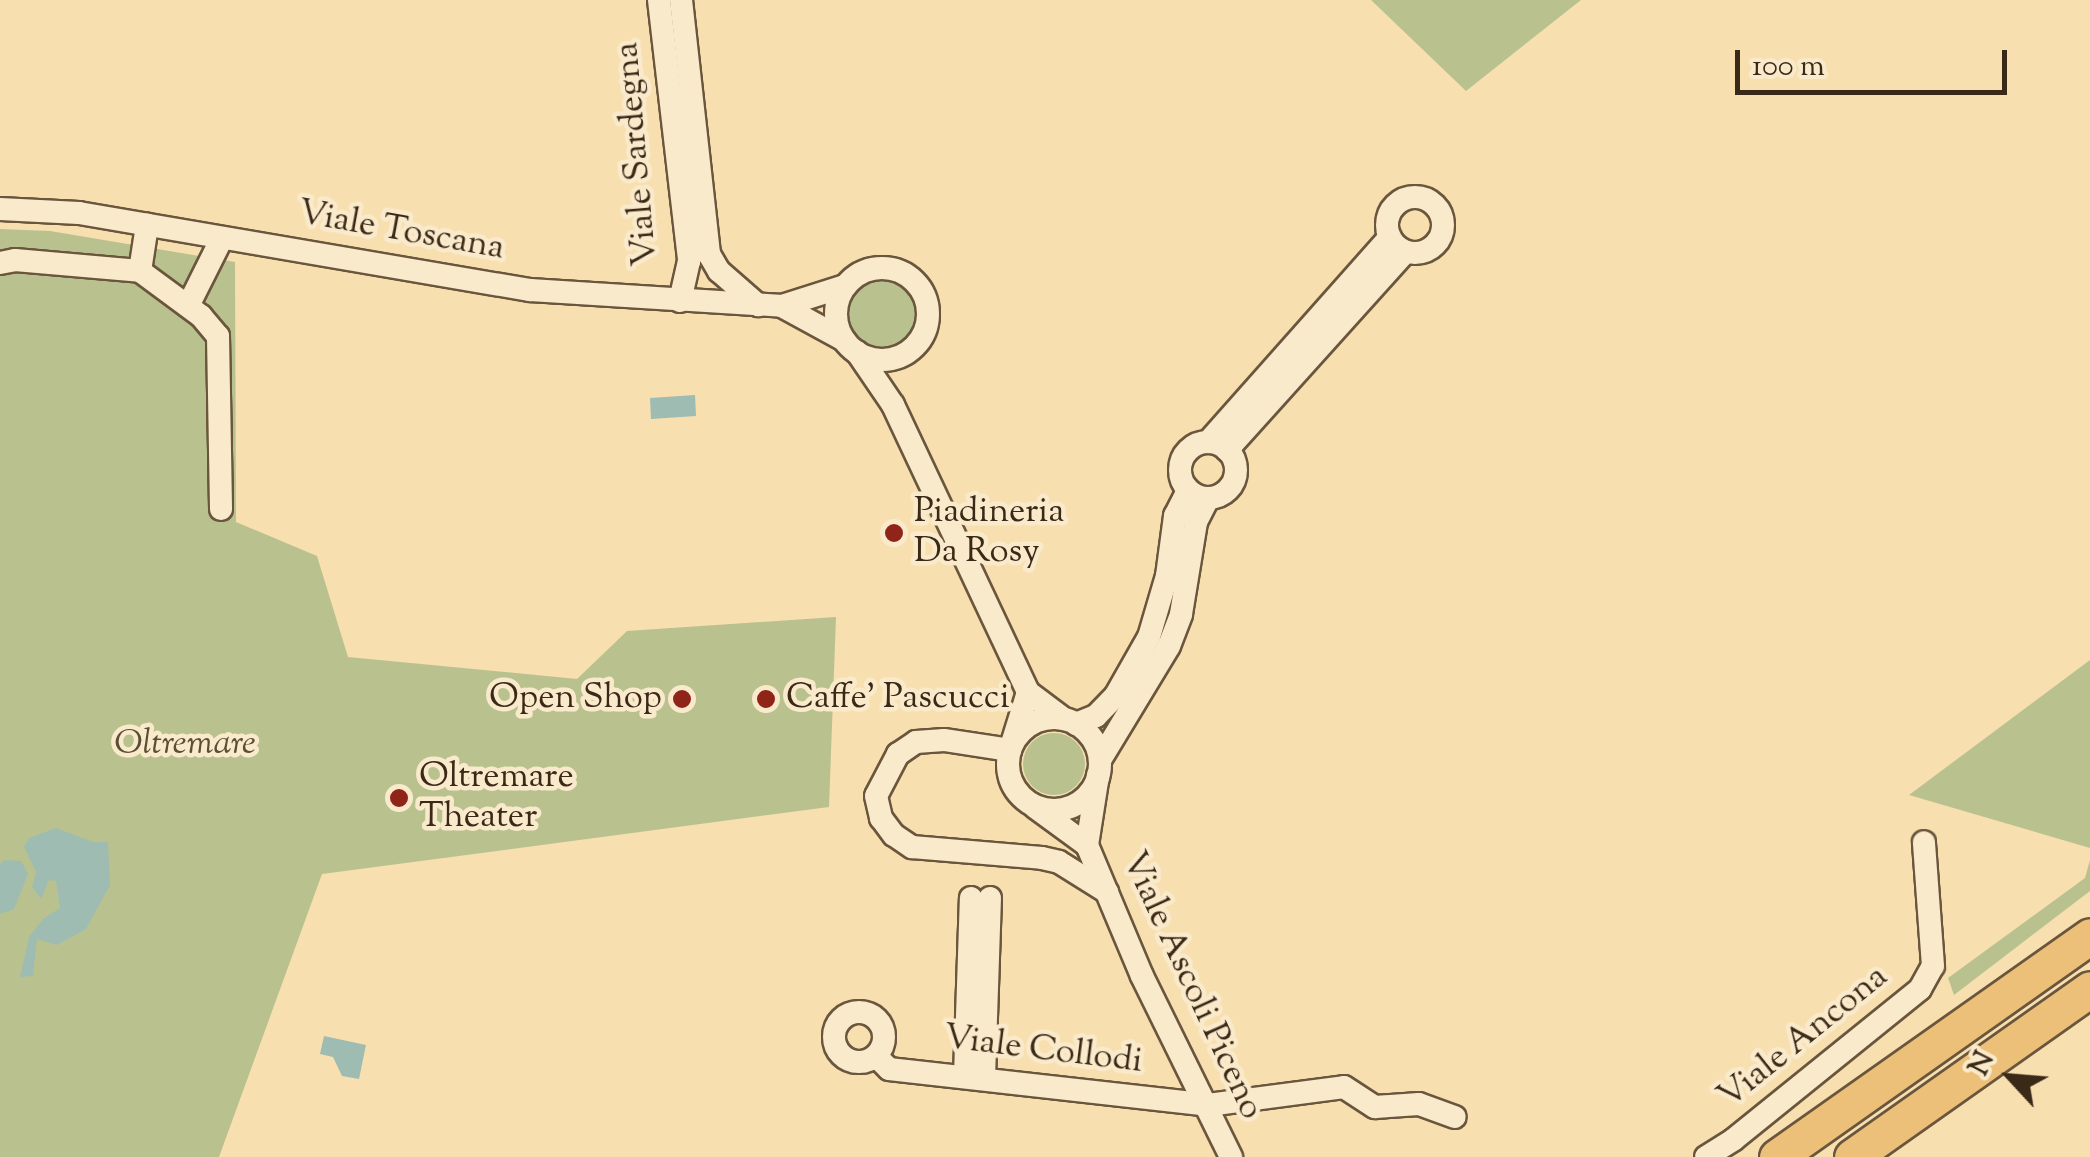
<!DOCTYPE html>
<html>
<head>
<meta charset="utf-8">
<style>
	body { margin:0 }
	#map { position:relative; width:2090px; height:1157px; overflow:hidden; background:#f7dfb0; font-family:"Sorts Mill Goudy",serif }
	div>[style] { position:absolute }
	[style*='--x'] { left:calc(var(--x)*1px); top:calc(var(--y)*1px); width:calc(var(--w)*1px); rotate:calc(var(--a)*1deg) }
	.green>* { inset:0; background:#b9c28e }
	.round { border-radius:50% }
	.water>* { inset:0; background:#9ebcb1 }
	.roads { filter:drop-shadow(2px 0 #6a563d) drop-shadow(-2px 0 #6a563d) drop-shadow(0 2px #6a563d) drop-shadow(0 -2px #6a563d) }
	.minor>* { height:22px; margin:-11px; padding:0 11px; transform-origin:11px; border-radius:11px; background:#faeacc }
	.minor>.ring { margin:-11px; padding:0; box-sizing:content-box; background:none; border:22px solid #faeacc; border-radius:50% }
	.highway>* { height:35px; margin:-17.5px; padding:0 17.5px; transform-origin:17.5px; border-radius:17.5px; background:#ecc078 }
	.dots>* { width:28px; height:28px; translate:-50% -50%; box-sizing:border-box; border:5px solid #faeacc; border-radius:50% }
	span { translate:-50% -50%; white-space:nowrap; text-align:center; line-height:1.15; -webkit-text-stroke:9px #faeacc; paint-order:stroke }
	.street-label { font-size:35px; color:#3b2917 }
	.poi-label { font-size:35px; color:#3b2917 }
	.left { translate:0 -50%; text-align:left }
	.right { translate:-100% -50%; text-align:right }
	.park-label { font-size:35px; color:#5a4f35; font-style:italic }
	.north { position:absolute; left:1960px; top:1027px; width:100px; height:100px; -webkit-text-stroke:8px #faeacc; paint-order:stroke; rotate:296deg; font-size:28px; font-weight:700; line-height:40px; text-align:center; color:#3b2917 }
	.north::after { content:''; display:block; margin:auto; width:35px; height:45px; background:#3b2917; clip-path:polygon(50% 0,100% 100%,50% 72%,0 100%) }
	.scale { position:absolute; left:1735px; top:50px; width:272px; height:45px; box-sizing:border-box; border:5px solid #3b2917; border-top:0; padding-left:12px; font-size:30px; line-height:35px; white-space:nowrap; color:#3b2917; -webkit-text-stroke:8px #faeacc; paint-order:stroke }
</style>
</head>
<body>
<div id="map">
	<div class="green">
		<i style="clip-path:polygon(1371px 0,1581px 0,1466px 91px)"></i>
		<i style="clip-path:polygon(0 229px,50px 231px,235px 262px,236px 522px,317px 556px,348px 657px,577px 679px,627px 631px,836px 617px,829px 807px,322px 874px,219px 1157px,0 1157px)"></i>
		<i class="round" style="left:843px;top:275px;width:78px;height:78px"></i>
		<i style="clip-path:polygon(2090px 660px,2090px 848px,1909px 795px)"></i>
		<i class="round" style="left:1023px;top:733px;width:62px;height:62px"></i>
		<i style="clip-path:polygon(2090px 860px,2090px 891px,1954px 995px,1948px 978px,2085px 878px)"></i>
	</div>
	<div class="water">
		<i style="clip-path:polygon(695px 395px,696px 416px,651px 419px,650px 398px)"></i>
		<i style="clip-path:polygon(56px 828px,93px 842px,108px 842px,110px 885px,86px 929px,57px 945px,37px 939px,33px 976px,20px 977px,29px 937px,43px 919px,60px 908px,56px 881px,49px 880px,41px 899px,32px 887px,36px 872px,24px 847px,29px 838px)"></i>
		<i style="clip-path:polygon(4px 860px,21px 861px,28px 874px,14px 909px,0 914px,0 865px)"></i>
		<i style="clip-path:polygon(324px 1036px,366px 1045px,359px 1079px,342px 1076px,333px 1057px,320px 1054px)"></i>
	</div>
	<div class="roads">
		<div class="minor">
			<i style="--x:659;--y:0;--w:263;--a:83.4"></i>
			<i style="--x:689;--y:261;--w:41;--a:102.7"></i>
			<i style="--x:681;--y:0;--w:256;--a:83.7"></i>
			<i style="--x:709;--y:254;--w:20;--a:60"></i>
			<i style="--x:719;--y:271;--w:52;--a:41.1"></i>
			<i class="ring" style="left:1387px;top:197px;width:34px;height:34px"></i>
			<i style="--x:0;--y:209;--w:79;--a:2.9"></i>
			<i style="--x:79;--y:213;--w:458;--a:9.7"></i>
			<i style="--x:530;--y:290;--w:253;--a:3.6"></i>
			<i style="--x:782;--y:306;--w:66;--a:-17.6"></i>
			<i style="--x:0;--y:263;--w:15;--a:-11"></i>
			<i style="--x:15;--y:260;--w:125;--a:5"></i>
			<i style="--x:140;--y:271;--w:76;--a:36.4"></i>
			<i style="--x:201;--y:316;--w:26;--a:50"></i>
			<i style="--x:218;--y:336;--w:173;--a:89"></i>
			<i class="ring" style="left:836px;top:268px;width:70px;height:70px"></i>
			<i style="--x:140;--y:271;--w:47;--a:-81.3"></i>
			<i style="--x:188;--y:306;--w:76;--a:-63.4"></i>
			<i style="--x:782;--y:306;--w:71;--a:28.7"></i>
			<i style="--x:857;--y:352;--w:64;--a:55.8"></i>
			<i style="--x:893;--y:405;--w:317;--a:64.8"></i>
			<i style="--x:1028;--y:692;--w:45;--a:36.9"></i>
			<i style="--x:1208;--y:442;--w:274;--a:-48.4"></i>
			<i class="ring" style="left:1180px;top:442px;width:34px;height:34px"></i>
			<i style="--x:1227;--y:450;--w:266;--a:-48"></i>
			<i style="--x:1028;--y:692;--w:61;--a:107.2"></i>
			<i style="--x:1010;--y:750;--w:67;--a:-171.4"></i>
			<i style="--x:944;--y:740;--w:28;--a:176"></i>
			<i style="--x:916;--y:742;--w:22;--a:146"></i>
			<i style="--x:898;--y:754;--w:47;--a:117.6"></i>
			<i style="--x:876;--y:796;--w:23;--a:77"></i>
			<i style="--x:881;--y:818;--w:21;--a:53"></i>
			<i style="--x:894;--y:835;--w:22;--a:34"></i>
			<i style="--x:912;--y:847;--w:130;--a:4.8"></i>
			<i style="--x:1042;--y:858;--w:17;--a:13"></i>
			<i style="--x:1059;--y:862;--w:57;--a:32"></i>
			<i class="ring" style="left:1008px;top:718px;width:70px;height:70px"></i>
			<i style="--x:1076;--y:724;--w:22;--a:-22"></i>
			<i style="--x:1096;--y:716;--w:29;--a:-46"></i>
			<i style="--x:1116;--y:695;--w:67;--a:-60.4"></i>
			<i style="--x:1149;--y:637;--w:64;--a:-73.6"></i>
			<i style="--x:1167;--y:576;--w:61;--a:-82.4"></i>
			<i style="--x:1175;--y:516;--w:29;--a:-63"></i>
			<i style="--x:1100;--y:760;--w:133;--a:-58.8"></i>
			<i style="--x:1169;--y:646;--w:34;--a:-69"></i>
			<i style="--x:1181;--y:614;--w:93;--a:-80.7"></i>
			<i style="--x:1196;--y:522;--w:27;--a:-63"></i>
			<i style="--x:1098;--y:775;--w:71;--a:98.9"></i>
			<i style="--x:1087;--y:845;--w:142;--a:67.2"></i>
			<i style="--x:1142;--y:976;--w:202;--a:63.8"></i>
			<i style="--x:1035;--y:807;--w:64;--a:36.2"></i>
			<i class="ring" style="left:834px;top:1012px;width:28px;height:28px"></i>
			<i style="--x:876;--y:1056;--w:18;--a:45"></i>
			<i style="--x:889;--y:1069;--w:321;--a:6.4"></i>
			<i style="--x:1208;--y:1105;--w:137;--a:-7.5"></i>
			<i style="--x:1344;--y:1087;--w:37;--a:33"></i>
			<i style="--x:1375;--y:1107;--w:44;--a:-3.9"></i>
			<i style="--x:1419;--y:1104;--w:38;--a:20"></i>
			<i style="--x:965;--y:1076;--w:178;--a:-88.1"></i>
			<i style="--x:984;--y:1078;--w:180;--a:-88.1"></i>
			<i style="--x:1706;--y:1157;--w:32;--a:-32"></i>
			<i style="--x:1733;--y:1140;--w:240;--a:-38.9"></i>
			<i style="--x:1920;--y:989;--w:26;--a:-61"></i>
			<i style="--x:1933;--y:966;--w:124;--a:-94.2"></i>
		</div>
		<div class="highway">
			<i style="--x:1777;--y:1157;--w:383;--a:-35.2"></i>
			<i style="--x:1852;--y:1157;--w:291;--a:-35.2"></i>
		</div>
	</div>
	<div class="dots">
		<i style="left:894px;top:533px;background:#8f2418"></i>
		<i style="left:682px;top:699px;background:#8f2418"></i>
		<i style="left:766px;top:699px;background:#8f2418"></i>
		<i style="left:399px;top:798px;background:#8f2418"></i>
	</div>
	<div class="street-label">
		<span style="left:638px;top:154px;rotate:-95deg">Viale Sardegna</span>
		<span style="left:401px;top:232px;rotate:10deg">Viale Toscana</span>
		<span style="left:1191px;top:986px;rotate:65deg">Viale Ascoli Piceno</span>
		<span style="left:1804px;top:1038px;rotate:-39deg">Viale Ancona</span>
		<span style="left:1043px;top:1051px;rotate:7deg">Viale Collodi</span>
	</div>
	<div class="poi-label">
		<span class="left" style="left:914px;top:533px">Piadineria<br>Da Rosy</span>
		<span class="right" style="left:662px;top:699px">Open Shop</span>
		<span class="left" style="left:786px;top:699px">Caffe' Pascucci</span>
		<span class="left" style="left:419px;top:798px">Oltremare<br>Theater</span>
	</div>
	<div class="park-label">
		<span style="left:185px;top:745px">Oltremare</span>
	</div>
	<div class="north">N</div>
	<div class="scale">100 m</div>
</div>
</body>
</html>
